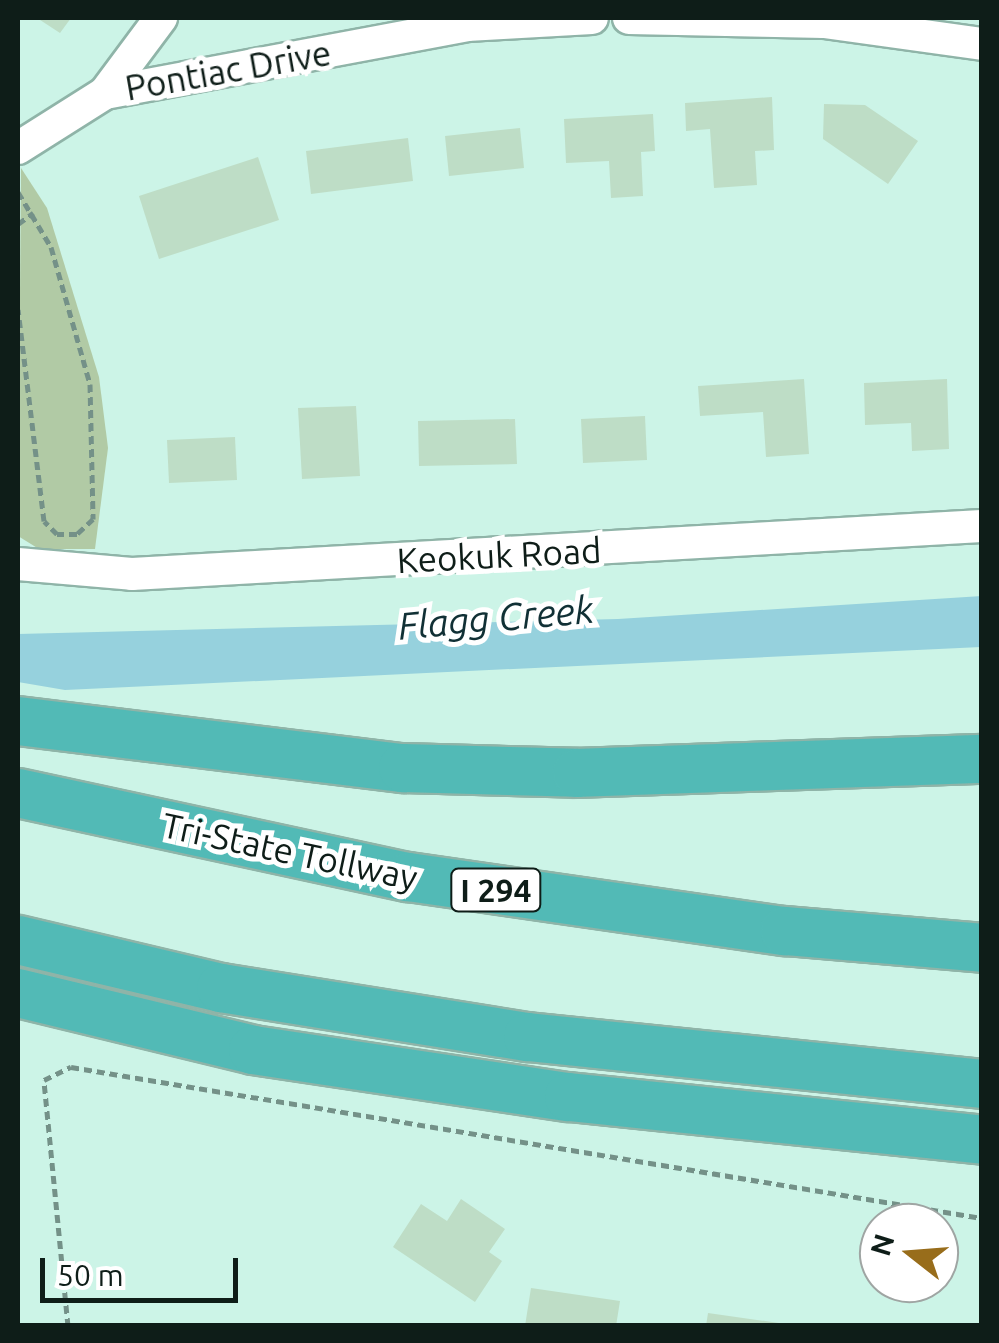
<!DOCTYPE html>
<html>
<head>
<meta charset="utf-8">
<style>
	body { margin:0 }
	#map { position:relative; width:999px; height:1343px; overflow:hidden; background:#ccf4e7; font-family:Ubuntu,sans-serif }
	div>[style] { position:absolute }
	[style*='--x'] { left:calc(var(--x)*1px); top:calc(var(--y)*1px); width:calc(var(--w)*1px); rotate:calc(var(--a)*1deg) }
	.green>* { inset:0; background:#b1caa5 }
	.water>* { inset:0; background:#96d1dd }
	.building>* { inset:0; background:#beddc6 }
	.path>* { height:5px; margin-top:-2.5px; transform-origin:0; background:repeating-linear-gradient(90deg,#749188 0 8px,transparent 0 13px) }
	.roads { filter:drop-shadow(2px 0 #8fb4a8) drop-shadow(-2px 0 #8fb4a8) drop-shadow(0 2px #8fb4a8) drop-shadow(0 -2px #8fb4a8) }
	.minor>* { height:32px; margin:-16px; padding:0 16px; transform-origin:16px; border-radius:16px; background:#fff }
	.highway>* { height:48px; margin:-24px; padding:0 24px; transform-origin:24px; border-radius:24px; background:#52bab6 }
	span { translate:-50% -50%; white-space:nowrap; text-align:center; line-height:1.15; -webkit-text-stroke:10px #fff; paint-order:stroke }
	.shield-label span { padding:2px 8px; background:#fff; border:2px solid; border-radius:8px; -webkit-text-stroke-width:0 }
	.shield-label { font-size:32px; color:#0e1d18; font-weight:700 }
	.street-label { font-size:35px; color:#0e1d18 }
	.water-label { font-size:38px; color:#113035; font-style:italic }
	.frame { position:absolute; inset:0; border:20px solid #0e1d18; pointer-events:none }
	.north { position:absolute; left:859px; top:1203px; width:100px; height:100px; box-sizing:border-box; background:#fff; border:2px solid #9fa5a3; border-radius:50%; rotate:287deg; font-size:28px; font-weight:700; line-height:40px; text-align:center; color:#0e1d18 }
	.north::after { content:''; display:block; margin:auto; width:35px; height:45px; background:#986d1b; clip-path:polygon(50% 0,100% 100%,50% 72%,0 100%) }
	.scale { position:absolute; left:40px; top:1258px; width:198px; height:45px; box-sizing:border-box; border:5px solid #0e1d18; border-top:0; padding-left:12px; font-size:30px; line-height:35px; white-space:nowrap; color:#0e1d18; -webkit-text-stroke:8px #fff; paint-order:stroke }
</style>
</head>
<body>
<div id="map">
	<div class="green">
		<i style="clip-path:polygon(21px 168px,47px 208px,99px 377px,108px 448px,95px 549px,39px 549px,18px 536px)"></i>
	</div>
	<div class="water">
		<i style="clip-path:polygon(982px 596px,981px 647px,65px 690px,18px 682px,18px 634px,618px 619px)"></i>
	</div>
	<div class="building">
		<i style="clip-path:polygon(37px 18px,71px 18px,60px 33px)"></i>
		<i style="clip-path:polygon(772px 97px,774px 150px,755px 151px,757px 185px,714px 188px,710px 129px,686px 131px,685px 103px)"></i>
		<i style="clip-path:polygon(824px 104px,865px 105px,918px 141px,888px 184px,823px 139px)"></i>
		<i style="clip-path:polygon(653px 114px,655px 151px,641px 152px,643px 196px,611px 198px,609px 161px,566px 163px,564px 119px)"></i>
		<i style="clip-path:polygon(520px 128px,524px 168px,449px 176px,445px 136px)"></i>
		<i style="clip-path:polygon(408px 138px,413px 181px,311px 194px,306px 151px)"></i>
		<i style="clip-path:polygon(258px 157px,279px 220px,159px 259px,139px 196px)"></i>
		<i style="clip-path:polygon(804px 379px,809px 454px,766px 457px,763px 412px,700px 416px,698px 386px)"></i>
		<i style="clip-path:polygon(947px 379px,949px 449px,912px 451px,911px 423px,865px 425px,864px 383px)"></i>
		<i style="clip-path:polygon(356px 406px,360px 476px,302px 479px,298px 408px)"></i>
		<i style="clip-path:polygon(645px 416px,647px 460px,583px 463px,581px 419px)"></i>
		<i style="clip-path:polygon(515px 419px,517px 464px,419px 466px,418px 421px)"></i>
		<i style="clip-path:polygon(235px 437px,237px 480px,169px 483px,167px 440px)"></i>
		<i style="clip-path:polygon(461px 1199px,505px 1229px,489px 1252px,502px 1261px,475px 1302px,393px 1247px,421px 1204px,447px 1221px)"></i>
		<i style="clip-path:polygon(531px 1288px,620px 1301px,616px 1326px,525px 1326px)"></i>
		<i style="clip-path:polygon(708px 1313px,779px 1323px,779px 1326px,706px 1326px)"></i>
	</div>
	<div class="path">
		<i style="--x:18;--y:192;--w:64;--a:59"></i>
		<i style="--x:51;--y:247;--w:142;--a:74.1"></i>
		<i style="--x:90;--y:384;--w:135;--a:88.7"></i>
		<i style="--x:93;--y:519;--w:22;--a:137"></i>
		<i style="--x:77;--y:534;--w:20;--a:180"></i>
		<i style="--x:57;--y:534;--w:18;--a:-135"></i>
		<i style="--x:44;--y:521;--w:213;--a:-97"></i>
		<i style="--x:18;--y:224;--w:19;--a:-36"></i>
		<i style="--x:68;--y:1326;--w:247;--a:-95.6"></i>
		<i style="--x:44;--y:1080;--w:30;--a:-26"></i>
		<i style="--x:71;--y:1067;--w:923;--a:9.41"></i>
	</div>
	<div class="roads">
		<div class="minor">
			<i style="--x:629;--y:18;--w:195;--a:1.2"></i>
			<i style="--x:824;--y:22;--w:160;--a:7.9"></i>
			<i style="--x:105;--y:93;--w:94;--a:-53.3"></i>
			<i style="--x:18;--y:148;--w:103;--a:-32.3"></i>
			<i style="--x:105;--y:93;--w:368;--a:-10.6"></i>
			<i style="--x:467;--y:25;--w:125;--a:-3.2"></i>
			<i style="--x:18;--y:564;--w:114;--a:5"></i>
			<i style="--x:132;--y:574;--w:851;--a:-3.23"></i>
		</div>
		<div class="highway">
			<i style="--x:18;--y:721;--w:388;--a:7"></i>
			<i style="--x:403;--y:768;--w:174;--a:1.6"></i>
			<i style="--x:577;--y:773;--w:405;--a:-2"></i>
			<i style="--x:18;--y:793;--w:399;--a:12.2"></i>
			<i style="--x:408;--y:877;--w:381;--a:8.2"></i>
			<i style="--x:785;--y:931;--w:198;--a:4.9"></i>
			<i style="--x:18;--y:940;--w:209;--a:13.3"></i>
			<i style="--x:221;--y:988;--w:311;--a:9.1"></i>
			<i style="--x:528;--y:1037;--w:456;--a:5.9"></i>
			<i style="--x:18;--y:993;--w:242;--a:13.6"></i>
			<i style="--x:253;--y:1050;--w:319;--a:8.5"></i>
			<i style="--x:569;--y:1097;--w:415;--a:5.9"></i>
		</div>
	</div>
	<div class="shield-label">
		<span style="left:496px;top:890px">I 294</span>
	</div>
	<div class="street-label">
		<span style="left:228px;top:70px;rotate:-10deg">Pontiac Drive</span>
		<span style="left:499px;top:555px;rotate:-3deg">Keokuk Road</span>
		<span style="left:290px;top:851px;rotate:12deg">Tri-State Tollway</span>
	</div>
	<div class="water-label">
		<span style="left:496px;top:618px;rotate:-5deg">Flagg Creek</span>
	</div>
	<div class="frame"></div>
	<div class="north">N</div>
	<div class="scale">50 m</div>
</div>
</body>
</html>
